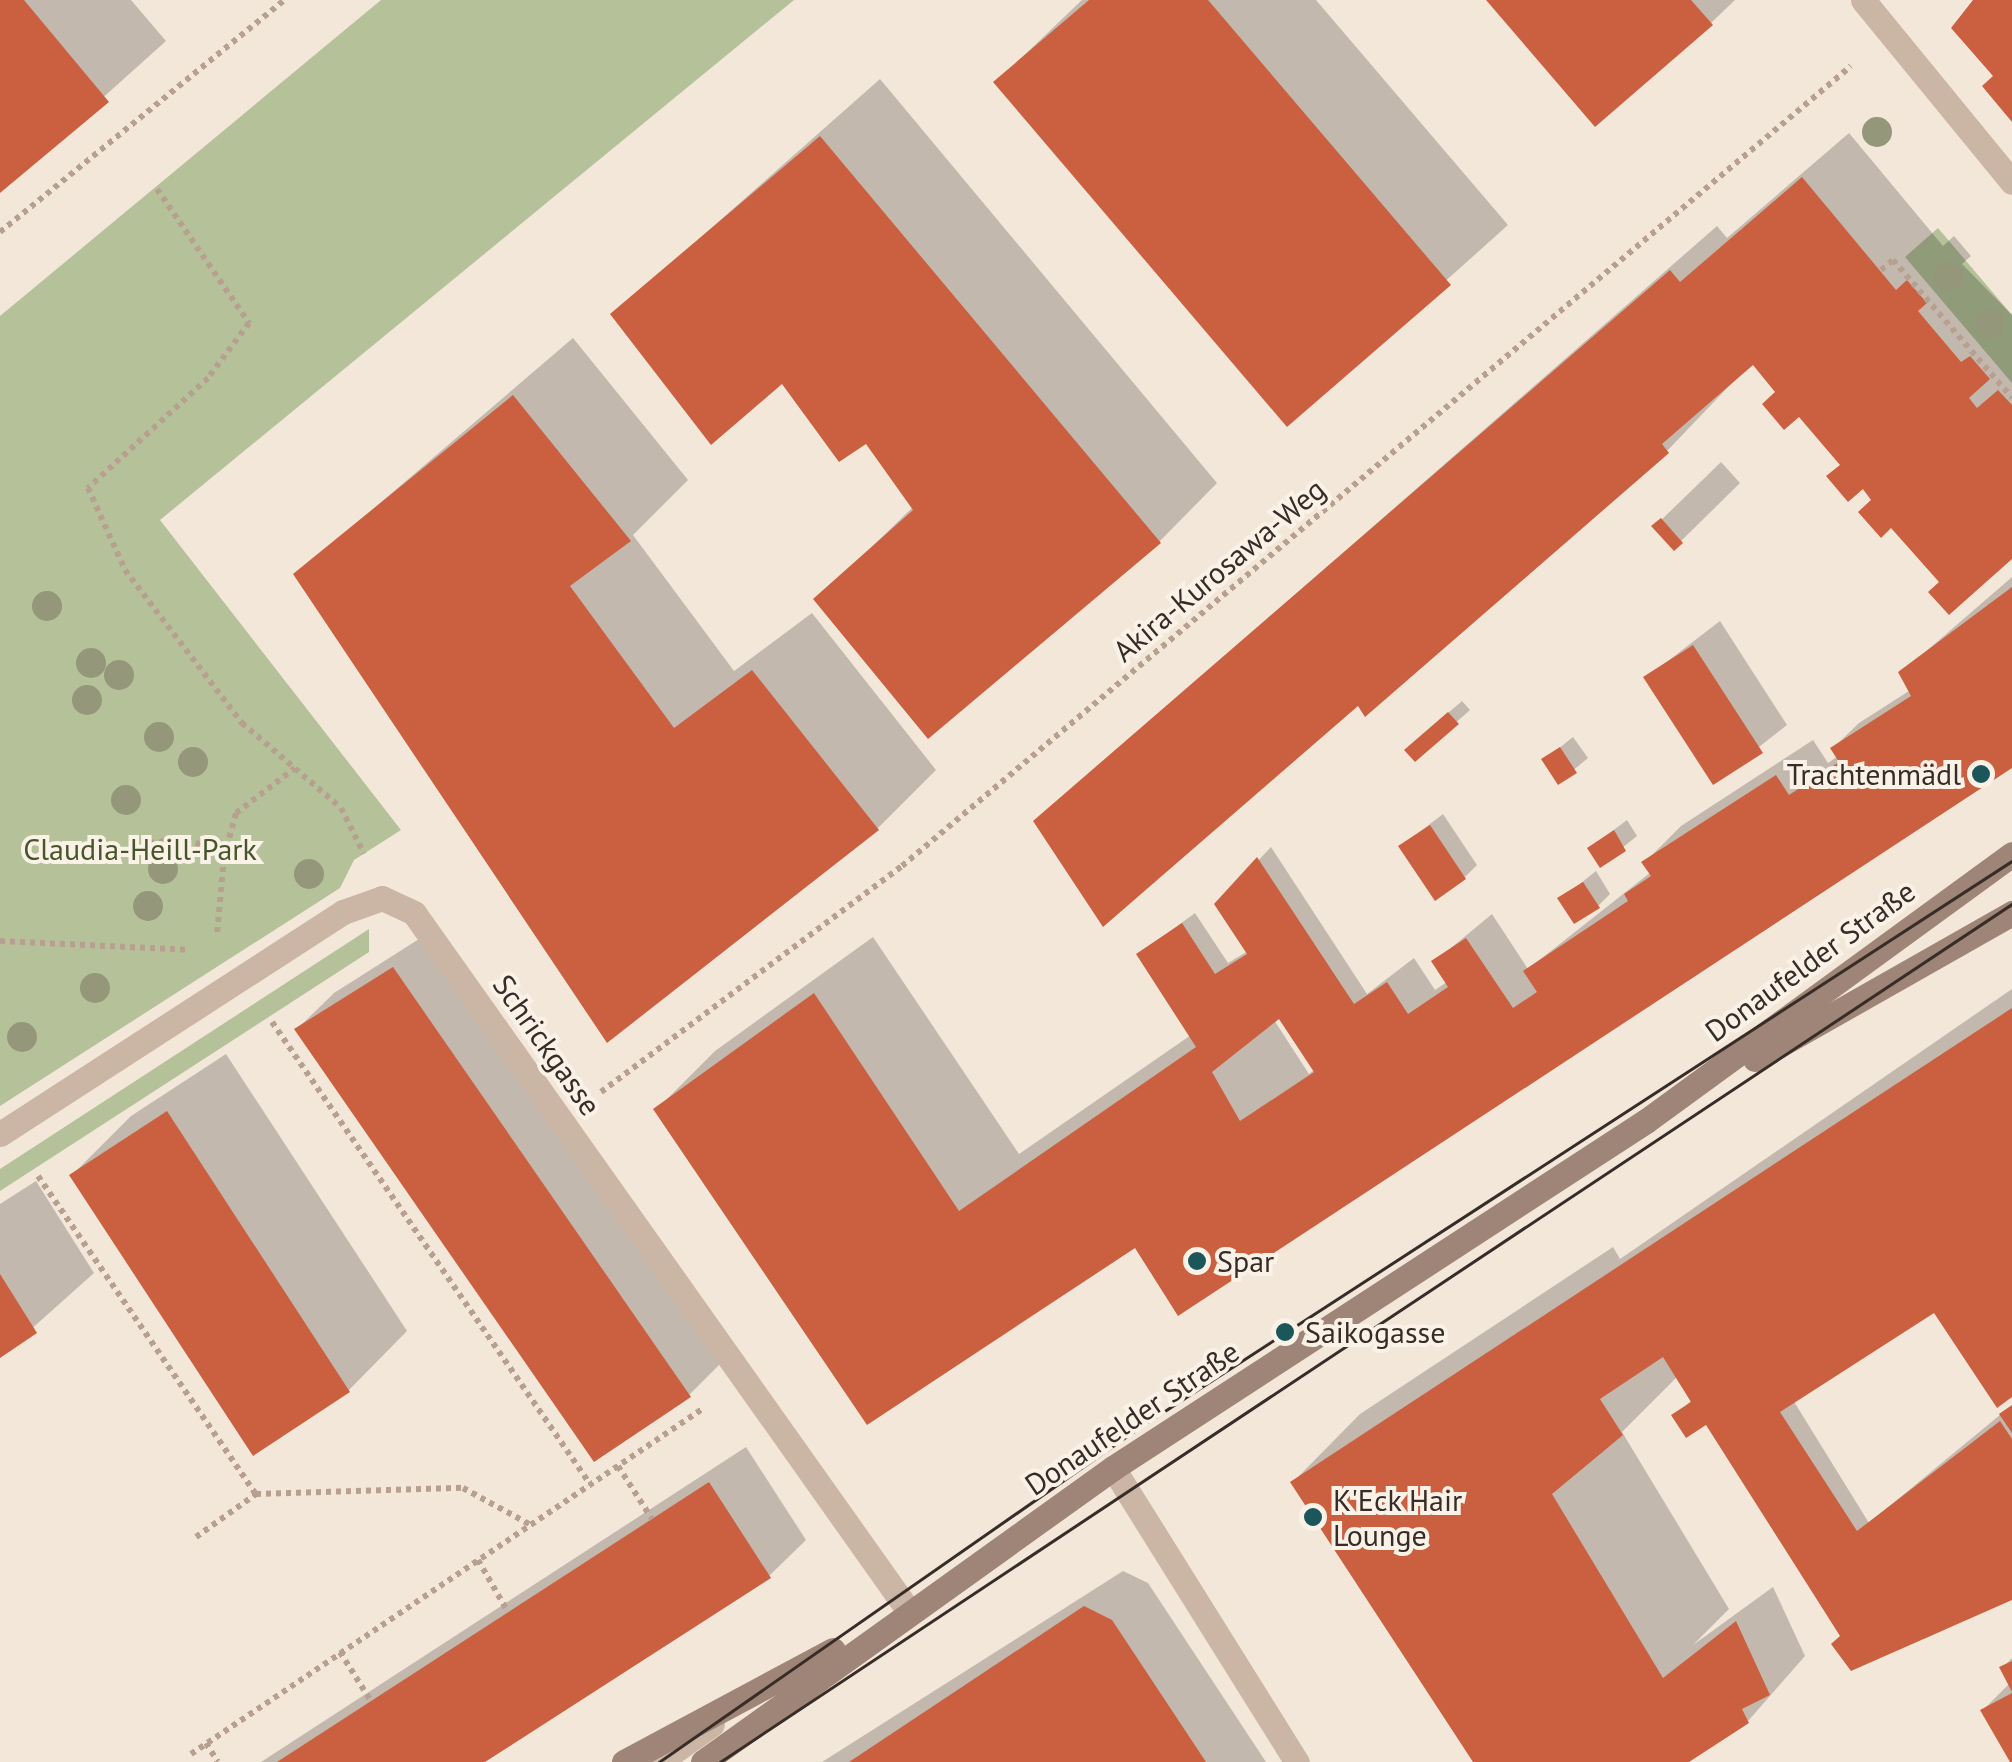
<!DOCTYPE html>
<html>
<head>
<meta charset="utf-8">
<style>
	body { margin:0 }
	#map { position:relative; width:2012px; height:1762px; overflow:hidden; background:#f3e7da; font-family:"PT Sans",sans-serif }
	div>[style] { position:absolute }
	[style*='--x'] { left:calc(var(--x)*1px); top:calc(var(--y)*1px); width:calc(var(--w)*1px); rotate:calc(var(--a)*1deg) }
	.green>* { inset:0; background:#b5c299 }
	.shadow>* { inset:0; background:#0003 }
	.building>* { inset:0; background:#cb6040 }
	.path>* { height:6px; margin-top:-3px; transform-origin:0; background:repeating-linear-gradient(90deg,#b7a090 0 5px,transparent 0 10px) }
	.service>* { height:25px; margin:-12.5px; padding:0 12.5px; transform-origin:12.5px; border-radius:12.5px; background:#cbb6a5 }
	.minor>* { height:25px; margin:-12.5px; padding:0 12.5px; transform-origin:12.5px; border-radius:12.5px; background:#cbb6a5 }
	.secondary>* { height:25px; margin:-12.5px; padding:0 12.5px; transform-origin:12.5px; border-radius:12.5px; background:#9f8577 }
	.tram>* { height:2.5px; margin:-1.25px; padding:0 1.25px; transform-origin:1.25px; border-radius:1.25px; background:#372c27 }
	.trees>* { width:30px; height:30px; margin:-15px; border-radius:50%; background:#949779 }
	.dots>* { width:28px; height:28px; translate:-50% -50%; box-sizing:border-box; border:5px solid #faf1e7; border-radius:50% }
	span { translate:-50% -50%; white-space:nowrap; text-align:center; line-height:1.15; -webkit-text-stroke:8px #faf1e7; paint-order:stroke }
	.street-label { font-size:30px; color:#372c27 }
	.poi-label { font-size:30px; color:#372c27 }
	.right { translate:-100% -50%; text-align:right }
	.left { translate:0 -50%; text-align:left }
	.park-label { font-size:30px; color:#46562a }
</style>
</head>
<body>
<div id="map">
	<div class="green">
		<i style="clip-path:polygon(381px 0,794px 0,160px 520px,401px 830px,354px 860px,340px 888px,0 1106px,0 316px)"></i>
		<i style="clip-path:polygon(1938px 228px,2012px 315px,2012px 383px,1905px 257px)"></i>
		<i style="clip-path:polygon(369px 929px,369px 952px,0 1191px,0 1169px)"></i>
	</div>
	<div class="shadow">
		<i style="clip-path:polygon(0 0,131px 0,166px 41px,0 190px)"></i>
		<i style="clip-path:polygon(1082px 0,1316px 0,1508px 225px,1287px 423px,996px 82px)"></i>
		<i style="clip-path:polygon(1489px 0,1735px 0,1711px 23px)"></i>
		<i style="clip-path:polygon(880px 79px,1217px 483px,1159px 542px,817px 600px,913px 507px,867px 441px,782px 381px,613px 315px)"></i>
		<i style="clip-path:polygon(1849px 133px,1943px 246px,1954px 236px,1971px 256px,1962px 264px,2012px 315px,2012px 556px,1942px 582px,1753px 361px,1667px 451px,1358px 702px,1036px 821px,1717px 226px,1727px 238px)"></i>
		<i style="clip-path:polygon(573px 338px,688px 480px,633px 535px,734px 671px,812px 613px,936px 770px,877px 829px,296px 575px)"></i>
		<i style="clip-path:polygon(1721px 462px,1740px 483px,1674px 548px,1655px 526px)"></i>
		<i style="clip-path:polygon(evenodd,2012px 577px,2012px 764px,1136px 1245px,868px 1421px,656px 1110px,715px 1051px,873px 937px,1019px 1154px,1191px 1035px,1139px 954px,1195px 913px,1228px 963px,1248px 951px,1217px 904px,1271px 847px,1367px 994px,1414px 958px,1435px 990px,1447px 982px,1434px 962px,1492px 914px,1528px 969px,1651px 872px,1644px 863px,1681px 826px,1813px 740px,1828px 763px,1838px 756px,1833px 748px,1859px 723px,1912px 689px,1901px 673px,2012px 577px,1280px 1016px,1315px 1069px,1309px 1074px,1274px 1020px,1280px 1016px)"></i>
		<i style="clip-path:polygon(1720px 621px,1787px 725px,1714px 782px,1647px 677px)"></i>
		<i style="clip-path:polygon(1462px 701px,1470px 710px,1415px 759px,1419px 738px)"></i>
		<i style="clip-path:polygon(1573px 737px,1588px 758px,1559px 782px,1544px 760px)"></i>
		<i style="clip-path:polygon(1443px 814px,1477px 865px,1465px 877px,1401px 846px)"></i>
		<i style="clip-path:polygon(1627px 820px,1637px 836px,1601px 865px,1590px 848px)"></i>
		<i style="clip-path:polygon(1596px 871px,1610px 894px,1598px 906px,1561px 899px)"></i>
		<i style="clip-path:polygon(430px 932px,726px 1358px,689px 1395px,297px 1029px,334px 993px)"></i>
		<i style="clip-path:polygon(2012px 989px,2012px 1393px,1934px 1310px,1793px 1400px,1869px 1523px,2012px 1405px,2012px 1598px,1924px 1639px,1919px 1630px,1843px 1636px,1707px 1421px,1674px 1416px,1693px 1399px,1678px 1376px,1622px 1432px,1729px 1609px,1693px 1645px,1773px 1587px,1805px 1656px,1748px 1721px,1684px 1762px,1475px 1762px,1293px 1482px,1360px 1414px,1613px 1247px,1620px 1259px)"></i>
		<i style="clip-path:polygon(226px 1054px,407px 1331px,349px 1390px,253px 1452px,72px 1175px,131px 1116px)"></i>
		<i style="clip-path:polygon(36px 1181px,94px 1273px,0 1357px,0 1204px)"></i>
		<i style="clip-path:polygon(746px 1447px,806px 1540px,769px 1576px,481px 1762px,261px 1762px)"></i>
		<i style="clip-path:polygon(1123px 1571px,1148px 1583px,1266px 1762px,822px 1762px)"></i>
		<i style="clip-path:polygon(2012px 1658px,2012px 1761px,1983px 1710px,2010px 1683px,2002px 1668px)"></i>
	</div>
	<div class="building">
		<i style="clip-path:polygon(0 0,24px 0,109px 102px,0 193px)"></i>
		<i style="clip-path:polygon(1089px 0,1208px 0,1451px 285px,1287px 427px,993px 82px)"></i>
		<i style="clip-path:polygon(1486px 0,1691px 0,1713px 25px,1595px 127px)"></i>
		<i style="clip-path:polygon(1973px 0,2012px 0,2012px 122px,1982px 86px,1993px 76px,1951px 28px)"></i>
		<i style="clip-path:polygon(820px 136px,1161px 543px,928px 739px,813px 599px,913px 510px,866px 444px,839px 462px,782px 384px,711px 445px,610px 314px)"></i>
		<i style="clip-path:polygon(1802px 177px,1896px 290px,1907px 280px,1927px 303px,1918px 311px,1961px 362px,1970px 356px,1990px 379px,1969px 398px,1977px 408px,1998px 390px,2012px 405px,2012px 559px,1949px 615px,1928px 592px,1939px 582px,1891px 528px,1881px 538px,1858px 512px,1871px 500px,1863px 489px,1848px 502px,1826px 476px,1840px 465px,1799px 417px,1784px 430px,1762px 404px,1775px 392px,1753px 365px,1662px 444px,1669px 453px,1365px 717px,1358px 706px,1103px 927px,1033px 821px,1670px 270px,1680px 282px)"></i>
		<i style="clip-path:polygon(513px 395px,631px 541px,570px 586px,674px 728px,752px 670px,879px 830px,607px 1043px,293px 574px)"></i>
		<i style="clip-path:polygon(1661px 518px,1683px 543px,1674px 551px,1651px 526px)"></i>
		<i style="clip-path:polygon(evenodd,2012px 587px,2012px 768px,1178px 1316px,1135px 1248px,867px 1425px,653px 1109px,814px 993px,959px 1211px,1196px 1047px,1136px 954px,1182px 923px,1215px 974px,1247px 954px,1214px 904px,1257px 857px,1354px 1004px,1387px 982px,1408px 1014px,1448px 987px,1431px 961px,1466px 938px,1513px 1008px,1537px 992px,1523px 971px,1628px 901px,1624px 894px,1651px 876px,1641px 862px,1776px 775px,1789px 795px,1839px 762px,1830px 748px,1911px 696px,1898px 672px,2012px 587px,1279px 1019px,1314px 1072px,1240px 1121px,1212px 1072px,1279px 1019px)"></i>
		<i style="clip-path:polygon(1693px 645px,1763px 753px,1713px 785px,1643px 677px)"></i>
		<i style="clip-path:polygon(1448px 712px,1459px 724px,1415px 762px,1404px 750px)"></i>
		<i style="clip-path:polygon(1560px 747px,1577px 773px,1558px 785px,1541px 759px)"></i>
		<i style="clip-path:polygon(1430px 825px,1466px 879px,1435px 901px,1398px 846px)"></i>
		<i style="clip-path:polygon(1614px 830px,1626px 851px,1600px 868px,1587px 848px)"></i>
		<i style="clip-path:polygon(1583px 882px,1600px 908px,1574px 924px,1557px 898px)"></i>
		<i style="clip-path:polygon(393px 967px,691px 1397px,594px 1462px,294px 1029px)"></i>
		<i style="clip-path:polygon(2012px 1008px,2012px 1397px,1997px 1408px,1934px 1313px,1780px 1412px,1857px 1531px,2000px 1421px,2012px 1439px,2012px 1600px,1851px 1671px,1831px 1644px,1840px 1636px,1706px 1425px,1686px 1438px,1671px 1415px,1691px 1402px,1663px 1357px,1600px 1399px,1623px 1435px,1552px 1494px,1663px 1678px,1736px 1621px,1770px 1695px,1742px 1709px,1749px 1723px,1689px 1762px,1473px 1762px,1290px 1482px)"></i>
		<i style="clip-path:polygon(167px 1111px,350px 1392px,253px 1456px,69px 1175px)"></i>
		<i style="clip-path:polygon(0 1274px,37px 1333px,0 1358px)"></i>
		<i style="clip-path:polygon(2012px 1405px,2012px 1433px,1999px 1414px)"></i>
		<i style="clip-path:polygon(709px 1482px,771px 1578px,485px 1762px,277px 1762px)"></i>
		<i style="clip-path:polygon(1084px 1606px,1112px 1620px,1206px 1762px,849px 1762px)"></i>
		<i style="clip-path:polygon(2012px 1661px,2012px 1692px,1999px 1667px)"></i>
		<i style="clip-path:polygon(2012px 1693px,2012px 1762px,2010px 1762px,1980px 1710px)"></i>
	</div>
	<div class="path">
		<i style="--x:157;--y:189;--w:163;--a:55.5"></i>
		<i style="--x:249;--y:323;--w:69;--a:126.7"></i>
		<i style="--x:208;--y:378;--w:163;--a:137.5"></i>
		<i style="--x:88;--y:488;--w:90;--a:65.7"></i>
		<i style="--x:125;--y:570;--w:193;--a:52.6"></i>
		<i style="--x:242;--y:723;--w:130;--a:40.6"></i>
		<i style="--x:341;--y:808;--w:51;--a:63.4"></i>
		<i style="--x:0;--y:232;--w:367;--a:-39.2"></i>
		<i style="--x:1881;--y:270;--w:16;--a:-40"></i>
		<i style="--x:1893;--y:260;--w:182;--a:49.2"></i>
		<i style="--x:149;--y:843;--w:38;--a:-7"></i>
		<i style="--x:187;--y:838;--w:42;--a:27.2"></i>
		<i style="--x:224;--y:857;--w:77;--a:95.2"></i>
		<i style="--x:224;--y:857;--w:46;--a:-74.7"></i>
		<i style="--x:236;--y:813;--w:74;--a:-37.3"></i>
		<i style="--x:0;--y:941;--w:188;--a:2.7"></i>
		<i style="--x:272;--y:1022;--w:561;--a:55.46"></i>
		<i style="--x:601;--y:1092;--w:376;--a:-36.9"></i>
		<i style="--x:902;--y:866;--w:1241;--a:-40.13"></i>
		<i style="--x:38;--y:1176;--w:386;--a:55.6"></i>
		<i style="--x:256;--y:1494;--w:207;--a:-1.7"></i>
		<i style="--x:463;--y:1488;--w:77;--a:28.6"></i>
		<i style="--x:618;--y:1466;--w:63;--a:57.3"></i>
		<i style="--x:196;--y:1537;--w:74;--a:-35.6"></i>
		<i style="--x:478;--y:1560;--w:60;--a:60"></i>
		<i style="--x:340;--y:1652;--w:58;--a:57.7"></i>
		<i style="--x:206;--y:1743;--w:22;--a:58"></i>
		<i style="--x:191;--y:1754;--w:619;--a:-34"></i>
	</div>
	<div class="service">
		<i style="--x:659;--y:1762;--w:65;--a:-35.6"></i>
	</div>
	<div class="minor">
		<i style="--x:1863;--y:0;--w:235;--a:50.7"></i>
		<i style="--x:0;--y:1134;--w:409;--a:-32.9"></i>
		<i style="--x:343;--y:912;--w:41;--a:-19.7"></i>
		<i style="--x:382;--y:898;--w:35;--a:25"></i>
		<i style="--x:414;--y:913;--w:854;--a:54.67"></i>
		<i style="--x:1113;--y:1468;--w:347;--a:58"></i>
	</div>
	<div class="secondary">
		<i style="--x:1755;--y:1059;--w:296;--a:-29.6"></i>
		<i style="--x:624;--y:1762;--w:237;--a:-28.2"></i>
		<i style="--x:703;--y:1762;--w:505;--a:-35.64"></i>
		<i style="--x:1113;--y:1468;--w:636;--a:-33.07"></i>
		<i style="--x:1646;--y:1121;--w:453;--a:-36.1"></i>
	</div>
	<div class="tram">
		<i style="--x:659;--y:1762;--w:586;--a:-34.86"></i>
		<i style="--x:1140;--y:1427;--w:1040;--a:-32.99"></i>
		<i style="--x:720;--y:1762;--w:1551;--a:-33.59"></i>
	</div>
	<div class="trees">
		<i style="left:1877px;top:132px"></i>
		<i style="left:1948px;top:277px"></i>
		<i style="left:1990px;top:324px"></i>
		<i style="left:47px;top:606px"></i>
		<i style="left:91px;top:663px"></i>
		<i style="left:119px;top:675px"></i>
		<i style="left:87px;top:700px"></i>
		<i style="left:159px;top:737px"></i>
		<i style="left:193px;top:762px"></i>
		<i style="left:126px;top:800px"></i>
		<i style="left:163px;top:869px"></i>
		<i style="left:309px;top:874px"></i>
		<i style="left:148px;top:906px"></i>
		<i style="left:95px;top:988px"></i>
		<i style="left:22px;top:1037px"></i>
	</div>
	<div class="dots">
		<i style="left:1981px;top:774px;background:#1b565a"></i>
		<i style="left:1197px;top:1261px;background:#1b565a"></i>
		<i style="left:1285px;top:1332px;background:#1b565a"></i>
		<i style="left:1313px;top:1517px;background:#1b565a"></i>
	</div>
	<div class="street-label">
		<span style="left:1219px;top:570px;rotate:-40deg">Akira-Kurosawa-Weg</span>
		<span style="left:1810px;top:961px;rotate:-36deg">Donaufelder Straße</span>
		<span style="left:547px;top:1045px;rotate:55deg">Schrickgasse</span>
		<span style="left:1132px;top:1418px;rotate:-34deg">Donaufelder Straße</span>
	</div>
	<div class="poi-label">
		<span class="right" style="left:1961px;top:774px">Trachtenmädl</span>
		<span class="left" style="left:1217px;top:1261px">Spar</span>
		<span class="left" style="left:1305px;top:1332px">Saikogasse</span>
		<span class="left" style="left:1333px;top:1517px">K'Eck Hair<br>Lounge</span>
	</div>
	<div class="park-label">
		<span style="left:140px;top:849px">Claudia-Heill-Park</span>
	</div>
</div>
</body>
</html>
